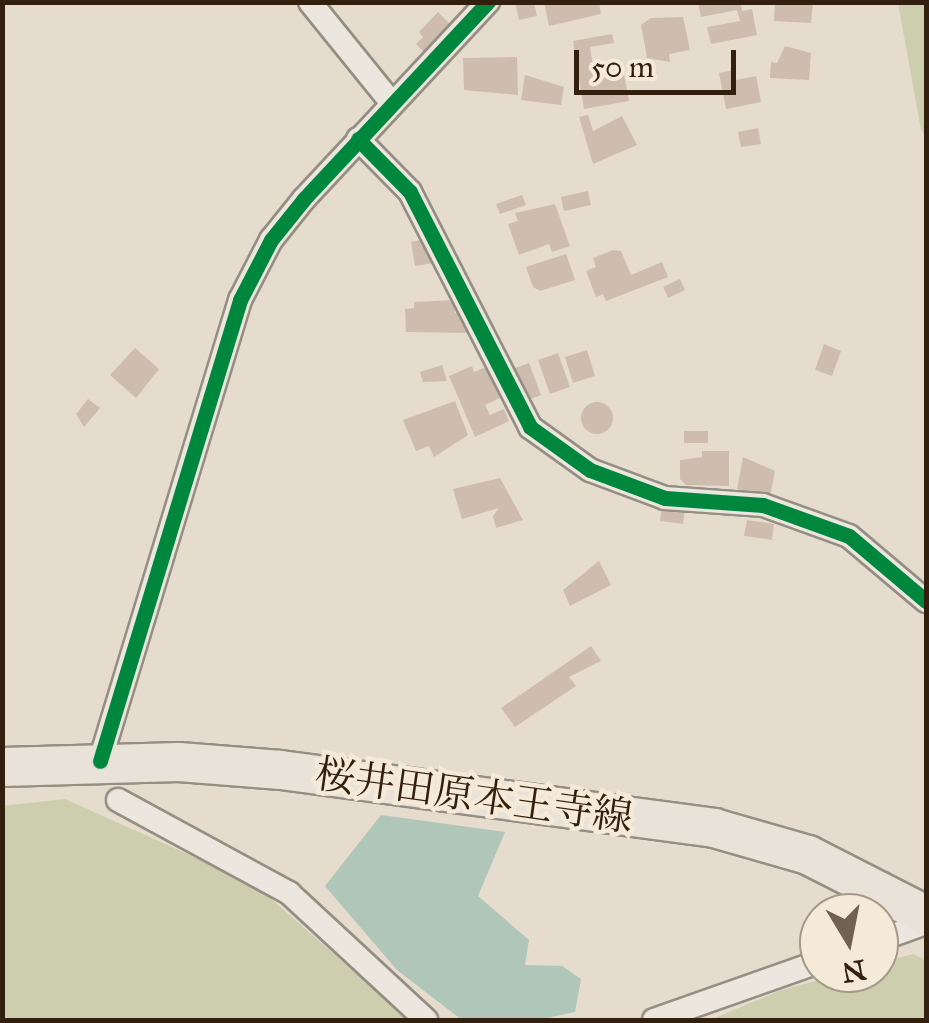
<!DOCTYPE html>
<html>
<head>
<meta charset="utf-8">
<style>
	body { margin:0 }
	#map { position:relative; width:929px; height:1023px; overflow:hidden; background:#e5dccd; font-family:"IM FELL Great Primer","Noto Serif JP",serif }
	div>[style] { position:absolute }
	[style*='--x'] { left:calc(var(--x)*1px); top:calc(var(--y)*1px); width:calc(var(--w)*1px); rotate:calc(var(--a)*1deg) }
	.green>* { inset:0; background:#ccceae }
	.water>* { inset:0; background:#b0c6b8 }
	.building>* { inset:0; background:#cebdaf }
	.round { border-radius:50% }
	.roads { filter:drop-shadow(2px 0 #958e83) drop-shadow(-2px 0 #958e83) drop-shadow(0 2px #958e83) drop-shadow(0 -2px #958e83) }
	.street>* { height:22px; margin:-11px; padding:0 11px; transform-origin:11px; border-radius:11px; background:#ebe6de }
	.primary>* { height:38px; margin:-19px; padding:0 19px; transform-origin:19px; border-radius:19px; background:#e8e2d9 }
	.cycleway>* { height:15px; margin:-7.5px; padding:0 7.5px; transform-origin:7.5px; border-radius:7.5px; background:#00873e }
	span { translate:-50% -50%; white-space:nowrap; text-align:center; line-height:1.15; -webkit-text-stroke:9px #f5ead8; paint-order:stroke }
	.street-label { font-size:40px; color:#321f0d }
	.frame { position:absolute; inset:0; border:5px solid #321f0d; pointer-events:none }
	.north { position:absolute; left:799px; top:893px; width:100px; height:100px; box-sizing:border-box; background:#f5ead8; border:2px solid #a79987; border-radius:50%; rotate:170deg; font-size:28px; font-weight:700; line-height:40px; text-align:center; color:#321f0d }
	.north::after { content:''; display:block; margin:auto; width:35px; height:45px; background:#716150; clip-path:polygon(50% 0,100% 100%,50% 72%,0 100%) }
	.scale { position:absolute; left:574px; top:50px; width:162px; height:45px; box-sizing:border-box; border:5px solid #321f0d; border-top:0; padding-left:12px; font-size:30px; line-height:35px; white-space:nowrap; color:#321f0d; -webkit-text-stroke:8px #f5ead8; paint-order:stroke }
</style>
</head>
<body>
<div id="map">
	<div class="green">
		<i style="clip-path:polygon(898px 3px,926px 3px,926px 136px,921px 130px)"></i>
		<i style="clip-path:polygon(65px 799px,254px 884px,409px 1020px,3px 1020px,2px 806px)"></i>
		<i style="clip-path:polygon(913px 954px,926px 960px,926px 1020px,710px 1020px,779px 991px,845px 973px,879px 973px,879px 963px)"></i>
	</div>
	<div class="water">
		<i style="clip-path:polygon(381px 815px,505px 832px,478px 896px,529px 940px,525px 965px,562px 966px,581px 979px,575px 1012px,538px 1020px,462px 1020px,397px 970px,325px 886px)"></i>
	</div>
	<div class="building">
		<i style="clip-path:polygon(515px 2px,534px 2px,537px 16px,519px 20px)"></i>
		<i style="clip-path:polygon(544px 2px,599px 2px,601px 14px,549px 26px)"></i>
		<i style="clip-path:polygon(698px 2px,741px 2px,742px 11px,752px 9px,757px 35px,711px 44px,707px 27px,740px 21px,737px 10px,701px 17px)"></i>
		<i style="clip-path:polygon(775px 2px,813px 2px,811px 23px,774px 21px)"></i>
		<i style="clip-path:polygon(438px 12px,451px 25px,424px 52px,416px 44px,423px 37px,419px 32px)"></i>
		<i style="clip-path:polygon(683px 17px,690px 50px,669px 54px,670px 62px,647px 58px,641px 25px,651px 18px)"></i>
		<i style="clip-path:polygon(612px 34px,614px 43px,590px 47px,595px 79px,624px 74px,629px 101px,584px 109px,573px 41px)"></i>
		<i style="clip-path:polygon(785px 46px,811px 53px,809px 80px,770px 78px,771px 62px,777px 63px)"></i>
		<i style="clip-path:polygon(517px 57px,518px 95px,464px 90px,463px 58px)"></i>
		<i style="clip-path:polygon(734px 70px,736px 80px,756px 76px,761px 102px,726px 109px,719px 73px)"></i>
		<i style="clip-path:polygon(525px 75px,564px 87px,561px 105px,521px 100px)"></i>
		<i style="clip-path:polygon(588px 115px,593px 131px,622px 116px,637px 145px,593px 164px,579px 117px)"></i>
		<i style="clip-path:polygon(758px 128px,761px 144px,741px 147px,738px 132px)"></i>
		<i style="clip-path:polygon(588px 191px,591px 205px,564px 211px,561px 197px)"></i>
		<i style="clip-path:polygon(522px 195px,526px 205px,500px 214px,496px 204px)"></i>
		<i style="clip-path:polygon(555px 204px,570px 246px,552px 252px,549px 244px,519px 255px,508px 224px,518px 221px,515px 213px)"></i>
		<i style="clip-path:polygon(426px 239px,434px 263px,415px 266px,411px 242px)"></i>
		<i style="clip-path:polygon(613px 250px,621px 251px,631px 275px,662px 262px,668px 277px,606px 301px,603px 294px,596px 297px,586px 271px,596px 267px,593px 258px)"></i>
		<i style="clip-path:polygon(566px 254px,575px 280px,540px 291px,533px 287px,526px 267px)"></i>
		<i style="clip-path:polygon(680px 279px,685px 290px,668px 298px,663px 287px)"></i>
		<i style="clip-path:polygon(454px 300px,455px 313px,463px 312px,470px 333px,406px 332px,405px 309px,414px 308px,414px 302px)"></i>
		<i style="clip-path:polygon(824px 344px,841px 351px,832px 376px,815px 370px)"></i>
		<i style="clip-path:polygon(135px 348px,159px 369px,136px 398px,110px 375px)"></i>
		<i style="clip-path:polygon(587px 350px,595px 376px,573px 383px,565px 357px)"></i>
		<i style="clip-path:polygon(558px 353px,570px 387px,550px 394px,538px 360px)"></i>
		<i style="clip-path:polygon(529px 363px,541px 395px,522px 402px,510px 370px)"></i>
		<i style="clip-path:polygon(442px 365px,447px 381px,423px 382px,420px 372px)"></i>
		<i style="clip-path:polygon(472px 366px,474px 372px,488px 366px,502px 397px,485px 405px,490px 415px,504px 409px,509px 421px,475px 437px,449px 376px)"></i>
		<i style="clip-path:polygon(88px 399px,100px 408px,84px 427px,76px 414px)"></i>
		<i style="clip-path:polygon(455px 401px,468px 435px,434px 457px,429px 446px,416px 451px,403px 420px)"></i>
		<i class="round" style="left:581px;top:402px;width:32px;height:32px"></i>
		<i style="clip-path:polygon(684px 431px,708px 431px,708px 443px,684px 443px)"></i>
		<i style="clip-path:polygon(702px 451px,729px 451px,729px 486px,686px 485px,680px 479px,680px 460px,702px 457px)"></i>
		<i style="clip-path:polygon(743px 457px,775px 471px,770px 496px,737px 489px)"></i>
		<i style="clip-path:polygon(500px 478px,523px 520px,496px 528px,493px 516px,499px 508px,462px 519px,453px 489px)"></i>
		<i style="clip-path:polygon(662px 506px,685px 509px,683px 524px,660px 521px)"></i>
		<i style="clip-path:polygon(747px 520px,774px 524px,772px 540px,744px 536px)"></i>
		<i style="clip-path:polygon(599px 561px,611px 585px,570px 606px,563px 590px)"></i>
		<i style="clip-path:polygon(591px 646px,601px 661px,569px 677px,576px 686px,515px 727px,501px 708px)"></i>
	</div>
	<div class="roads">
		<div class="street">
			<i style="--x:310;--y:2;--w:129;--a:51"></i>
			<i style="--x:358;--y:139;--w:74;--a:45.5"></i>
			<i style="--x:410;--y:192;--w:264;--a:62.9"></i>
			<i style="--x:530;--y:427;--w:74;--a:35.6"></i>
			<i style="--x:590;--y:470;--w:80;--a:20.5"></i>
			<i style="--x:665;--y:498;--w:98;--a:4.1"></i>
			<i style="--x:763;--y:505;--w:91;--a:19.8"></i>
			<i style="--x:849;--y:536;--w:101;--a:40.2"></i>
			<i style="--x:100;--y:761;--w:482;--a:-73.1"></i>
			<i style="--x:240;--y:300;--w:68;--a:-62.7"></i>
			<i style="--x:271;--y:240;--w:53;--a:-51.2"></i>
			<i style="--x:304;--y:199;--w:270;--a:-47"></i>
			<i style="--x:118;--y:800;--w:195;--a:28.5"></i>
			<i style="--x:289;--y:893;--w:187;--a:42.8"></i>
			<i style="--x:879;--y:940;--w:50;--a:-19.9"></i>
			<i style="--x:654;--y:1020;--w:175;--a:-19.4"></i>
		</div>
		<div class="primary">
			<i style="--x:2;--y:767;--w:177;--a:-1.6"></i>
			<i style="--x:179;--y:762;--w:102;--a:4.5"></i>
			<i style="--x:281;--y:770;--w:437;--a:7.6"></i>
			<i style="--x:714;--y:828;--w:98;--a:16"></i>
			<i style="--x:808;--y:855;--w:132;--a:27"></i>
		</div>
	</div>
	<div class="cycleway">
		<i style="--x:358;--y:139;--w:74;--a:45.5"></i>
		<i style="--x:410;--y:192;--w:264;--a:62.9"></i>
		<i style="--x:530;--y:427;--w:74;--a:35.6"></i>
		<i style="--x:590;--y:470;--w:80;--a:20.5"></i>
		<i style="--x:665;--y:498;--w:98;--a:4.1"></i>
		<i style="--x:763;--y:505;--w:91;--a:19.8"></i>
		<i style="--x:849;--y:536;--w:101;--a:40.2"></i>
		<i style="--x:100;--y:761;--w:482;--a:-73.1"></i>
		<i style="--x:240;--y:300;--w:68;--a:-62.7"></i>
		<i style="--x:271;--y:240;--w:53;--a:-51.2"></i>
		<i style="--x:304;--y:199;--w:270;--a:-47"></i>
	</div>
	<div class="street-label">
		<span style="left:474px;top:796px;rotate:8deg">桜井田原本王寺線</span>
	</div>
	<div class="frame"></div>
	<div class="north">N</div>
	<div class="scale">50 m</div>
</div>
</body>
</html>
